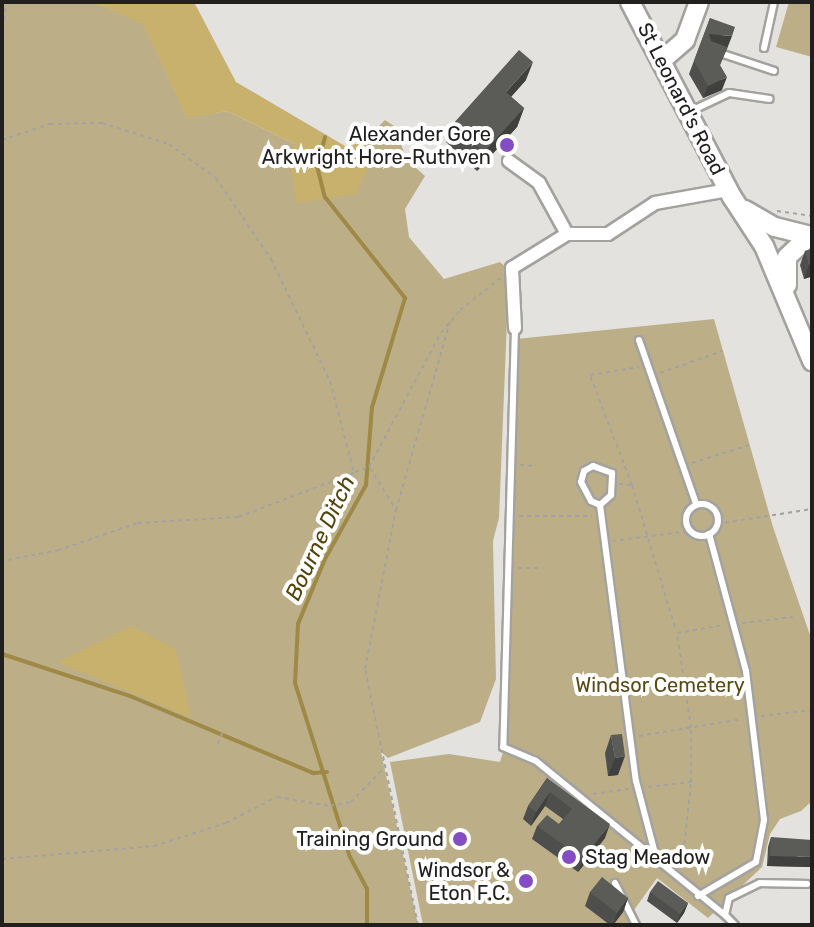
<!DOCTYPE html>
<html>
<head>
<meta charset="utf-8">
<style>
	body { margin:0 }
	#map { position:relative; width:814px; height:927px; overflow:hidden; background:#e3e2df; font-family:Rubik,sans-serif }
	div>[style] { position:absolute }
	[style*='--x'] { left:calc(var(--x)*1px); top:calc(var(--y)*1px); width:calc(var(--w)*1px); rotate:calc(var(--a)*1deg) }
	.green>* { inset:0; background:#bcaf87 }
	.forest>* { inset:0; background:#c7b16d }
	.stream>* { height:4px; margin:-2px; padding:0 2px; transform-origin:2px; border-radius:2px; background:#9e8946 }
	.path>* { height:2px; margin-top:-1px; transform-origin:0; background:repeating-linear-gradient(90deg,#a3a2a0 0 4px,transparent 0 8px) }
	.roads { filter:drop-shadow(2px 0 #a3a29f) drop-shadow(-2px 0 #a3a29f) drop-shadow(0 2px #a3a29f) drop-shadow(0 -2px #a3a29f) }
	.lane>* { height:6px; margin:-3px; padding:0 3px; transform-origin:3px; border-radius:3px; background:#fff }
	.lane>.ring { margin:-3px; padding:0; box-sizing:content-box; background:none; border:6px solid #fff; border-radius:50% }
	.street>* { height:12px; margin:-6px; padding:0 6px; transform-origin:6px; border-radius:6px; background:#fff }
	.secondary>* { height:18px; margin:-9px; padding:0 9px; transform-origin:9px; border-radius:9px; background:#fff }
	.wall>* { inset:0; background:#4e4e4c }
	.shaded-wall>* { inset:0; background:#40403e }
	.building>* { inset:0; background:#5b5b58 }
	.dots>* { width:22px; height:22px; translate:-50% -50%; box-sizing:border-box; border:4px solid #fff; border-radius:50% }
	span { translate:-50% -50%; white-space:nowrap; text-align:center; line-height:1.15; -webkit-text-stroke:8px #fff; paint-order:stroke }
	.street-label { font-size:20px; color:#21201f }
	.poi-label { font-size:20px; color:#21201f }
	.right { translate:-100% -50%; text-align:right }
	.left { translate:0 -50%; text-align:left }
	.park-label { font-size:20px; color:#594a15 }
	.water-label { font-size:22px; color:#53440d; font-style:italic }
	.frame { position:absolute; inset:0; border:4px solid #21201f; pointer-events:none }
</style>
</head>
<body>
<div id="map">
	<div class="green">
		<i style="clip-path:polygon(2px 2px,94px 2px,143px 23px,187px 117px,227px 111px,295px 144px,371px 160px,362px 143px,385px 120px,394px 126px,407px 160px,425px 176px,405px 209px,409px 237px,444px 279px,500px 262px,509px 270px,499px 518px,493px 541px,496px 679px,480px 722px,388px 758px,381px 752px,418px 925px,2px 925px)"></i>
		<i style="clip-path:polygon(789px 2px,812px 2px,812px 57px,776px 47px)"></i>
		<i style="clip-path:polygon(714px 319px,773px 527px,812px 641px,812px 801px,801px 811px,780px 819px,770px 834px,762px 867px,708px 918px,657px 878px,634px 910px,642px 925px,423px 925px,390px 762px,449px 754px,500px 762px,504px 749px,516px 339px)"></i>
	</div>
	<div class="forest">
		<i style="clip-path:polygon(94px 2px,194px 2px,236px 82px,345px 146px,362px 143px,371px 160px,356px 194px,297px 203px,289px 159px,295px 144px,227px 111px,187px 118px,143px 24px)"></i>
		<i style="clip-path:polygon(132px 626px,176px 650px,191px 718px,58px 662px)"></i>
	</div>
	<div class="stream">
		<i style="--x:325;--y:137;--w:30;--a:105"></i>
		<i style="--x:317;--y:166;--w:32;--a:76"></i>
		<i style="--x:325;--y:197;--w:129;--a:51.6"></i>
		<i style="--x:405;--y:298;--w:114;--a:106.8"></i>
		<i style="--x:372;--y:407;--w:78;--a:94.4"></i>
		<i style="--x:366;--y:485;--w:85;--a:119"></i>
		<i style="--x:325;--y:559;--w:70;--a:112.6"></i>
		<i style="--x:298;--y:624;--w:59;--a:92.9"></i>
		<i style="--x:295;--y:683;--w:182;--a:72.5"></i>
		<i style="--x:350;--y:857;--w:36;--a:62"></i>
		<i style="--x:367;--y:889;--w:36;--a:90"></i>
		<i style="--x:2;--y:654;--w:135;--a:18.2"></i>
		<i style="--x:130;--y:696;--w:199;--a:22.8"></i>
		<i style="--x:313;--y:773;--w:14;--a:-4"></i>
	</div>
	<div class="path">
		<i style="--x:2;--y:28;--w:26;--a:-79"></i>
		<i style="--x:2;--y:140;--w:51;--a:-18.4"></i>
		<i style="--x:50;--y:124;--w:52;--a:-1.1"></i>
		<i style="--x:102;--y:123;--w:70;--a:17.4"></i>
		<i style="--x:169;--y:144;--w:58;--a:35.9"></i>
		<i style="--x:216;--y:178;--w:98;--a:55.8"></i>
		<i style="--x:271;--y:259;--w:136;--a:64.2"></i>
		<i style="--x:330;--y:381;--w:95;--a:75.4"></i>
		<i style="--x:354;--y:473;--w:124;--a:159.2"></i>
		<i style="--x:238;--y:517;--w:101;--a:176.6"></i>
		<i style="--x:137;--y:523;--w:83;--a:160.9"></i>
		<i style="--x:59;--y:550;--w:58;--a:169.1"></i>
		<i style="--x:777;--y:211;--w:35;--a:8"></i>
		<i style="--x:660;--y:373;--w:66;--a:-19.5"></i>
		<i style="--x:692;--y:463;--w:60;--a:-17.5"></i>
		<i style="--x:520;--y:465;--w:16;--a:4"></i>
		<i style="--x:370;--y:468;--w:49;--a:58.2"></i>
		<i style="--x:355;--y:472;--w:15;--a:-20"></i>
		<i style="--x:369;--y:467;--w:152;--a:-61.8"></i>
		<i style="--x:441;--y:333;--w:30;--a:-50"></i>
		<i style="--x:460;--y:310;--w:52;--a:-38"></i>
		<i style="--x:619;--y:484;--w:13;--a:4"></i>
		<i style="--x:632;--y:485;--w:152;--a:73.2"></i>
		<i style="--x:632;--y:485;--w:118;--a:-110.9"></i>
		<i style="--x:590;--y:375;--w:50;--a:-9.3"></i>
		<i style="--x:519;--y:516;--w:73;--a:0"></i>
		<i style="--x:717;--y:524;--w:96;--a:-9"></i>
		<i style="--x:612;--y:541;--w:79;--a:-7.3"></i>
		<i style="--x:518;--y:568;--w:23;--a:0"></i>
		<i style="--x:742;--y:623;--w:51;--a:-6.7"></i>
		<i style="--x:761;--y:716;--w:51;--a:-6.7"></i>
		<i style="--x:639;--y:736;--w:105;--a:-9.3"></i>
		<i style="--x:218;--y:744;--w:14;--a:-69"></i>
		<i style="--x:648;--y:787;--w:43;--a:-6.6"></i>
		<i style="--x:691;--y:782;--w:54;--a:-90"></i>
		<i style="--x:691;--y:728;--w:96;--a:-98.4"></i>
		<i style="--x:677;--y:633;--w:48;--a:-9.7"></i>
		<i style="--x:593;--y:794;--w:37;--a:-8"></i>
		<i style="--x:2;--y:859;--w:153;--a:-4.9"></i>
		<i style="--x:154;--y:846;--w:76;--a:-17.7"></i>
		<i style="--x:226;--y:823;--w:57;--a:-27"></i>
		<i style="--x:277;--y:797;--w:54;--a:9.6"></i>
		<i style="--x:330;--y:806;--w:21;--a:-11"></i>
		<i style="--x:351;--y:802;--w:46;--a:-45.9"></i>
		<i style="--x:682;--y:868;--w:85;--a:-84"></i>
		<i style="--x:418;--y:925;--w:261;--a:-101.7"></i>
		<i style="--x:365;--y:669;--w:162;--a:-79"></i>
		<i style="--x:396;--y:510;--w:196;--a:-74"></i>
	</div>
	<div class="roads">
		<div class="lane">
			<i style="--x:764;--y:48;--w:47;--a:-77.7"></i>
			<i style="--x:717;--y:52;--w:60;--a:18.4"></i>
			<i style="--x:691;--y:111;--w:42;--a:-25.3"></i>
			<i style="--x:729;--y:93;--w:41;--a:8.3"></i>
			<i style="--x:515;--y:328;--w:419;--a:91.6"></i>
			<i style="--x:503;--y:747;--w:36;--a:23"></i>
			<i style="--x:536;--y:761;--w:244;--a:39.2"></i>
			<i style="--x:639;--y:340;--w:174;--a:70.8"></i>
			<i class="ring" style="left:686px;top:504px;width:26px;height:26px"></i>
			<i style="--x:600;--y:505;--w:15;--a:-42"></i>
			<i style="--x:611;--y:495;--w:22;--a:-87"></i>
			<i style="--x:612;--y:473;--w:20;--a:-160"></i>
			<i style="--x:593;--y:466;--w:10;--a:151"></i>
			<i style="--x:584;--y:471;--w:11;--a:105"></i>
			<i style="--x:581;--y:482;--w:21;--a:62"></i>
			<i style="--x:591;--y:501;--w:10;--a:24"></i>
			<i style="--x:600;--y:505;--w:278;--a:82.6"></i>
			<i style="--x:636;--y:781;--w:79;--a:75.3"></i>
			<i style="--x:615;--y:883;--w:47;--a:63.4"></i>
			<i style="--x:698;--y:896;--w:67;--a:-30.4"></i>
			<i style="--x:756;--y:862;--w:43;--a:-79.2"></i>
			<i style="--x:764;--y:820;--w:150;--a:-96.9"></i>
			<i style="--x:746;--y:671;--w:142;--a:-105.1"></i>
			<i style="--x:735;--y:925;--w:14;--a:-135"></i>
			<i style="--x:725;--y:915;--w:17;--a:-77"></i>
			<i style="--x:729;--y:898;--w:34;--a:-26"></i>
			<i style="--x:760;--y:883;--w:47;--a:1.2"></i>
		</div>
		<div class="street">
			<i style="--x:509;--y:161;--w:37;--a:36"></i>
			<i style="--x:539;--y:183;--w:58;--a:61.2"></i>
			<i style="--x:567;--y:234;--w:41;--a:0"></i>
			<i style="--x:608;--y:234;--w:56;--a:-33.4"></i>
			<i style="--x:655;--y:203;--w:74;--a:-10.1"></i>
			<i style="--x:515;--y:328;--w:60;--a:-92.9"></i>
			<i style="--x:512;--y:268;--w:65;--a:-31.7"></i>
		</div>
		<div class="secondary">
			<i style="--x:630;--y:2;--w:220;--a:62.4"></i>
			<i style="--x:732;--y:197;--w:59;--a:56.9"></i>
			<i style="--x:764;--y:246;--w:125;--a:67.3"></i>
			<i style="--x:661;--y:61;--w:32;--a:-41"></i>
			<i style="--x:685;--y:40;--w:40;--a:-69.8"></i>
			<i style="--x:745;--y:210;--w:34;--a:30"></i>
			<i style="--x:775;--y:227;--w:38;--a:14"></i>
			<i style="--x:787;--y:285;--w:28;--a:-90"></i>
			<i style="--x:787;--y:257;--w:25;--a:-43"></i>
		</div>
	</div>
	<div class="wall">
		<i style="clip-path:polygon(710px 18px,727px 49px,720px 65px,722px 90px,703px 98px,689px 74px)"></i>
		<i style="clip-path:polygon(526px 80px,511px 97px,524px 108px,517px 127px,477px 171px,446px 142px,453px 124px)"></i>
		<i style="clip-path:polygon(812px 249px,812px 285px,810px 277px,804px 279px,800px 265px,805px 251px)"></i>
		<i style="clip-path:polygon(611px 735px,618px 775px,608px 776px,605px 753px)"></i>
		<i style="clip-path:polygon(547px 778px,605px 838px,578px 872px,532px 839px,537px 826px,559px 824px,563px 819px,545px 806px,531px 826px,523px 819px,528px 806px)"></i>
		<i style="clip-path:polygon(771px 837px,811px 867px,767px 866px,768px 847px)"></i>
		<i style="clip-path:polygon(590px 892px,628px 898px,623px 912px,613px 925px,610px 925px,585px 906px)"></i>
		<i style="clip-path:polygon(650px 892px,688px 903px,684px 913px,677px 923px,647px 901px)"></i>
	</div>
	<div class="shaded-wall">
		<i style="clip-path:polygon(709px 34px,732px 36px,727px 49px,705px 46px)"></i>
		<i style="clip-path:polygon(533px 62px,526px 80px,499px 110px,506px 92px)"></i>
		<i style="clip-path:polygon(727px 77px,722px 90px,703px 98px,708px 86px)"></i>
		<i style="clip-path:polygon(524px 108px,517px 127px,477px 171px,484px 152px)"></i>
		<i style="clip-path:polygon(812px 264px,812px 272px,810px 277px,804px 279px,809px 265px)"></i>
		<i style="clip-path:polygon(625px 756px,618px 775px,608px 776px,615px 758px)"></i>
		<i style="clip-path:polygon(550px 792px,545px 806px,531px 826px,536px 812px)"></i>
		<i style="clip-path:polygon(610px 824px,605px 838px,578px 872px,583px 859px)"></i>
		<i style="clip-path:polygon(770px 856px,812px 857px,812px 864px,811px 867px,767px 866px)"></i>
		<i style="clip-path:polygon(628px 898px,623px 912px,613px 925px,617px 913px)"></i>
		<i style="clip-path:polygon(688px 903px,684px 913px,677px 923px,680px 914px)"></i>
	</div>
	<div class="building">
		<i style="clip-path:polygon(710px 18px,735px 27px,732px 36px,709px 34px,711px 41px,727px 47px,720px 65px,727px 77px,708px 86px,694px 61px)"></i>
		<i style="clip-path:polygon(519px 50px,533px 62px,506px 92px,524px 108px,484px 152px,453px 124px)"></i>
		<i style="clip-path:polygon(812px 249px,812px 264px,809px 265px,805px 251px)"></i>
		<i style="clip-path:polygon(622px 734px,625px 756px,615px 758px,611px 735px)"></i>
		<i style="clip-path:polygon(547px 778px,610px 824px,583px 859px,537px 826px,547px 815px,559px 824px,572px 809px,550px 792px,536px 812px,528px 806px)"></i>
		<i style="clip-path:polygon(771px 837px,812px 840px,812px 857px,770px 856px)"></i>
		<i style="clip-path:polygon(602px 877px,628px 898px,617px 913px,590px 892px)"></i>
		<i style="clip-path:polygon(658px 881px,688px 903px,680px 914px,650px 892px)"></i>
	</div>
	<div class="dots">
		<i style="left:507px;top:145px;background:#844dc4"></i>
		<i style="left:460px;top:839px;background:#844dc4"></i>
		<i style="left:569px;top:857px;background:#844dc4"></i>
		<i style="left:526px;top:881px;background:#844dc4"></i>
	</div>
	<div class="street-label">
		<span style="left:681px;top:99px;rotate:63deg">St Leonard's Road</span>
	</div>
	<div class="poi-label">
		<span class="right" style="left:491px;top:146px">Alexander Gore<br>Arkwright Hore-Ruthven</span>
		<span class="right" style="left:444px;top:839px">Training Ground</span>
		<span class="left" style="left:585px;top:857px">Stag Meadow</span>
		<span class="right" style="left:510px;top:882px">Windsor &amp;<br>Eton F.C.</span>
	</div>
	<div class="park-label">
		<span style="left:660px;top:685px">Windsor Cemetery</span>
	</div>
	<div class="water-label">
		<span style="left:320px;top:538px;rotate:-65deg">Bourne Ditch</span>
	</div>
	<div class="frame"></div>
</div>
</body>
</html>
